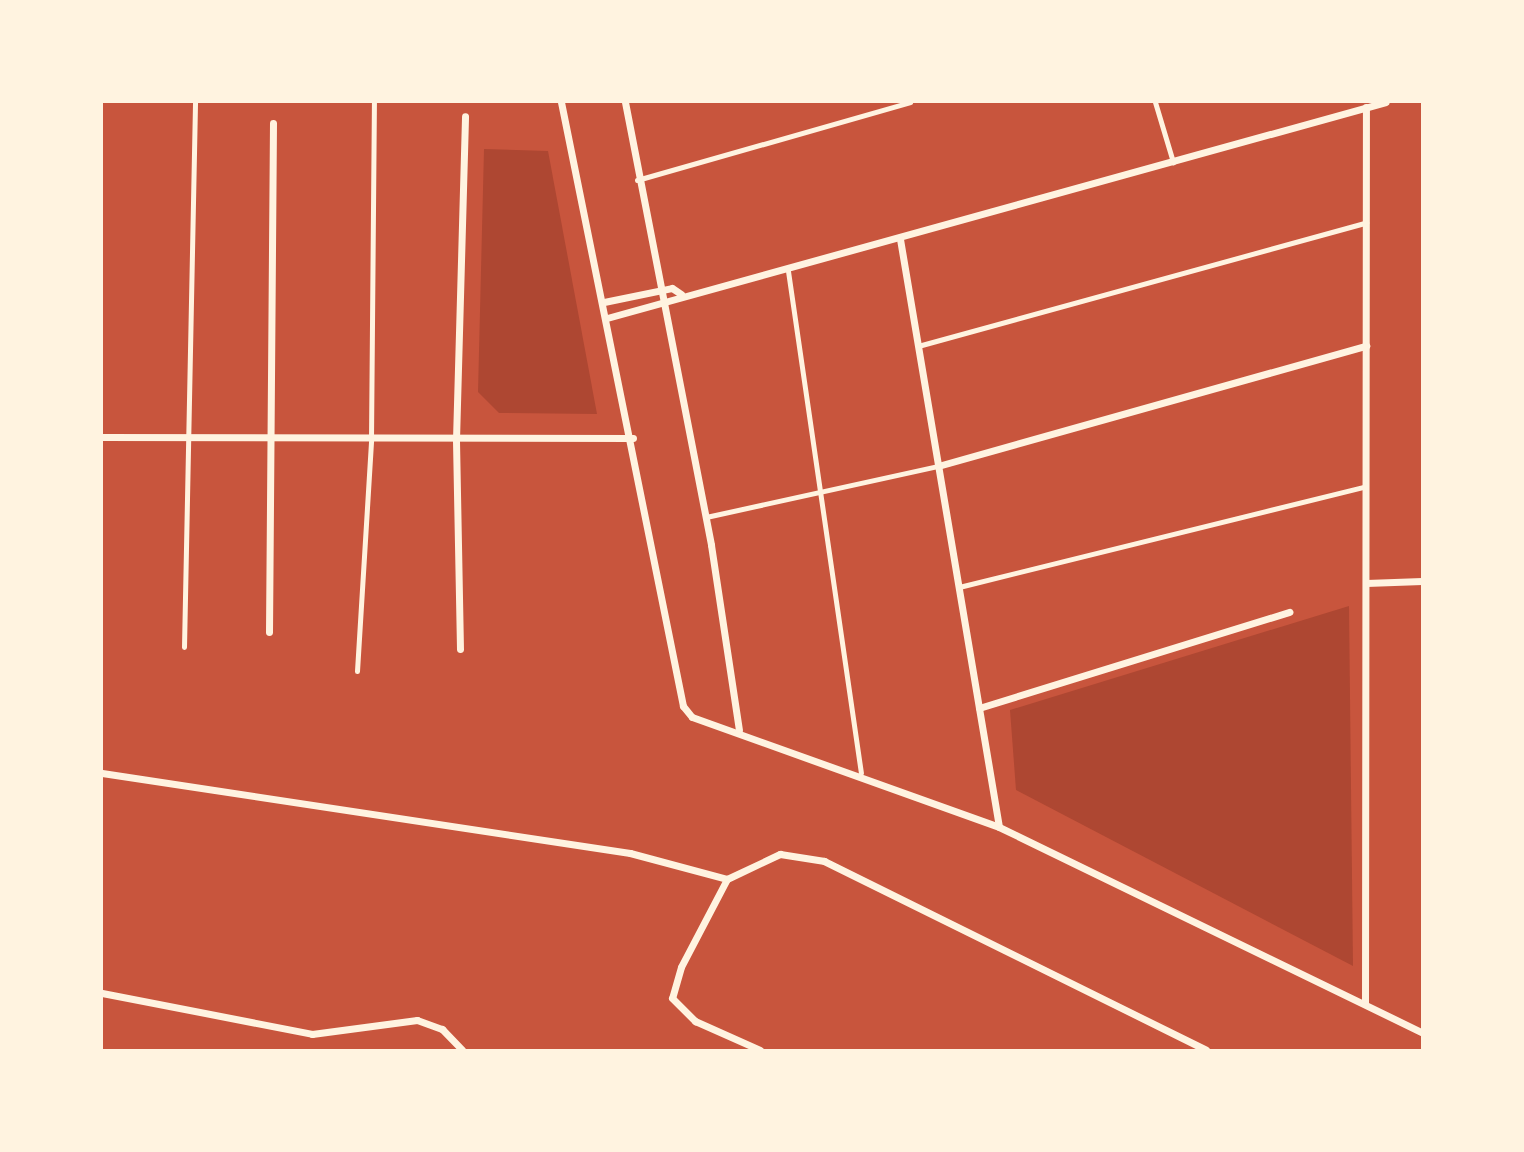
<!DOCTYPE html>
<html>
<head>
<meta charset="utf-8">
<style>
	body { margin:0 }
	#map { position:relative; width:1524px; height:1152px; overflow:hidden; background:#c8553d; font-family:Quicksand,sans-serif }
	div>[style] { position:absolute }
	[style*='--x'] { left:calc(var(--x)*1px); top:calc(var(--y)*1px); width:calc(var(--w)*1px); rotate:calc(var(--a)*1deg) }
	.green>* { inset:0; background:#ae4732 }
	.service>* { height:5px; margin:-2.5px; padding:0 2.5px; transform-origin:2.5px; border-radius:2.5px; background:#fff3e0 }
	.minor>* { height:7px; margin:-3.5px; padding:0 3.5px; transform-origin:3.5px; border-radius:3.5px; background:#fff3e0 }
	span { translate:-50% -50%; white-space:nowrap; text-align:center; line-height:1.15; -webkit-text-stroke:7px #fff3e0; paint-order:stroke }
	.frame { position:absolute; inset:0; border:103px solid #fff3e0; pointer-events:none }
</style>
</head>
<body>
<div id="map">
	<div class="green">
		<i style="clip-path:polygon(484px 149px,548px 151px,597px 414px,499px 413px,478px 392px)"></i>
		<i style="clip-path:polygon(1349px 606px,1353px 966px,1016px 790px,1010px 710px)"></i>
	</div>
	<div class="service">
		<i style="--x:1155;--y:102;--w:63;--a:73.3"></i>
		<i style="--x:637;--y:180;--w:284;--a:-15.9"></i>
		<i style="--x:788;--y:271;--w:507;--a:81.73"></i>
		<i style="--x:918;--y:346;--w:465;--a:-15.4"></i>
		<i style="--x:706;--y:517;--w:238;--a:-12.4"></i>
		<i style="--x:959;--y:587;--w:419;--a:-13.9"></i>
		<i style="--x:184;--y:647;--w:545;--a:-88.84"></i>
		<i style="--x:357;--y:671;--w:232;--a:-86.5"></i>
		<i style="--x:371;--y:439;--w:337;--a:-89.5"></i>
	</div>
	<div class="minor">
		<i style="--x:561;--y:102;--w:616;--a:78.58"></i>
		<i style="--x:683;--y:706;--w:14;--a:51"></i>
		<i style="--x:692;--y:717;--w:326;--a:19.7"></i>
		<i style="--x:999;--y:827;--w:470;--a:25.9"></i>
		<i style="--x:625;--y:102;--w:451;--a:79"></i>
		<i style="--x:711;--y:545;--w:187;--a:81.4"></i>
		<i style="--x:900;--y:239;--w:596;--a:80.44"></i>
		<i style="--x:604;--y:302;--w:69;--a:-11.6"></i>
		<i style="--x:672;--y:288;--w:11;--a:34"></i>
		<i style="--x:607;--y:318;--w:808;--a:-15.5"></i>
		<i style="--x:102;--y:437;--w:531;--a:0.11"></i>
		<i style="--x:938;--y:466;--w:445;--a:-15.7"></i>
		<i style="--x:1366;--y:583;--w:56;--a:-2"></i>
		<i style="--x:269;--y:632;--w:509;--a:-89.55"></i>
		<i style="--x:460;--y:649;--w:209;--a:-91.1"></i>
		<i style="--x:456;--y:440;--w:324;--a:-88.4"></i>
		<i style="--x:979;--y:708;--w:325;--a:-17.2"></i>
		<i style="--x:102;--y:773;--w:534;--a:8.62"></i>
		<i style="--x:630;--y:853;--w:100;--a:15"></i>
		<i style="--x:727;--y:879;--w:59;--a:-25.3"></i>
		<i style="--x:780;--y:854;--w:45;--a:9"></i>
		<i style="--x:824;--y:861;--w:426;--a:26.3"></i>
		<i style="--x:727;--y:879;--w:99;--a:117.6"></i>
		<i style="--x:681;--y:967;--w:32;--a:106"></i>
		<i style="--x:672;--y:998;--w:33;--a:45"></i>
		<i style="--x:695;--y:1021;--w:71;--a:24"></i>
		<i style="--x:102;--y:993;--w:214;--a:11"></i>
		<i style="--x:312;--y:1034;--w:106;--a:-7.6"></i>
		<i style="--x:417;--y:1020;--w:27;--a:20"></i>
		<i style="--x:442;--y:1029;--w:29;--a:46"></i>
		<i style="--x:1365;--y:1003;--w:896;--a:-89.94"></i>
	</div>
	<div class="frame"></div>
</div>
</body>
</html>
